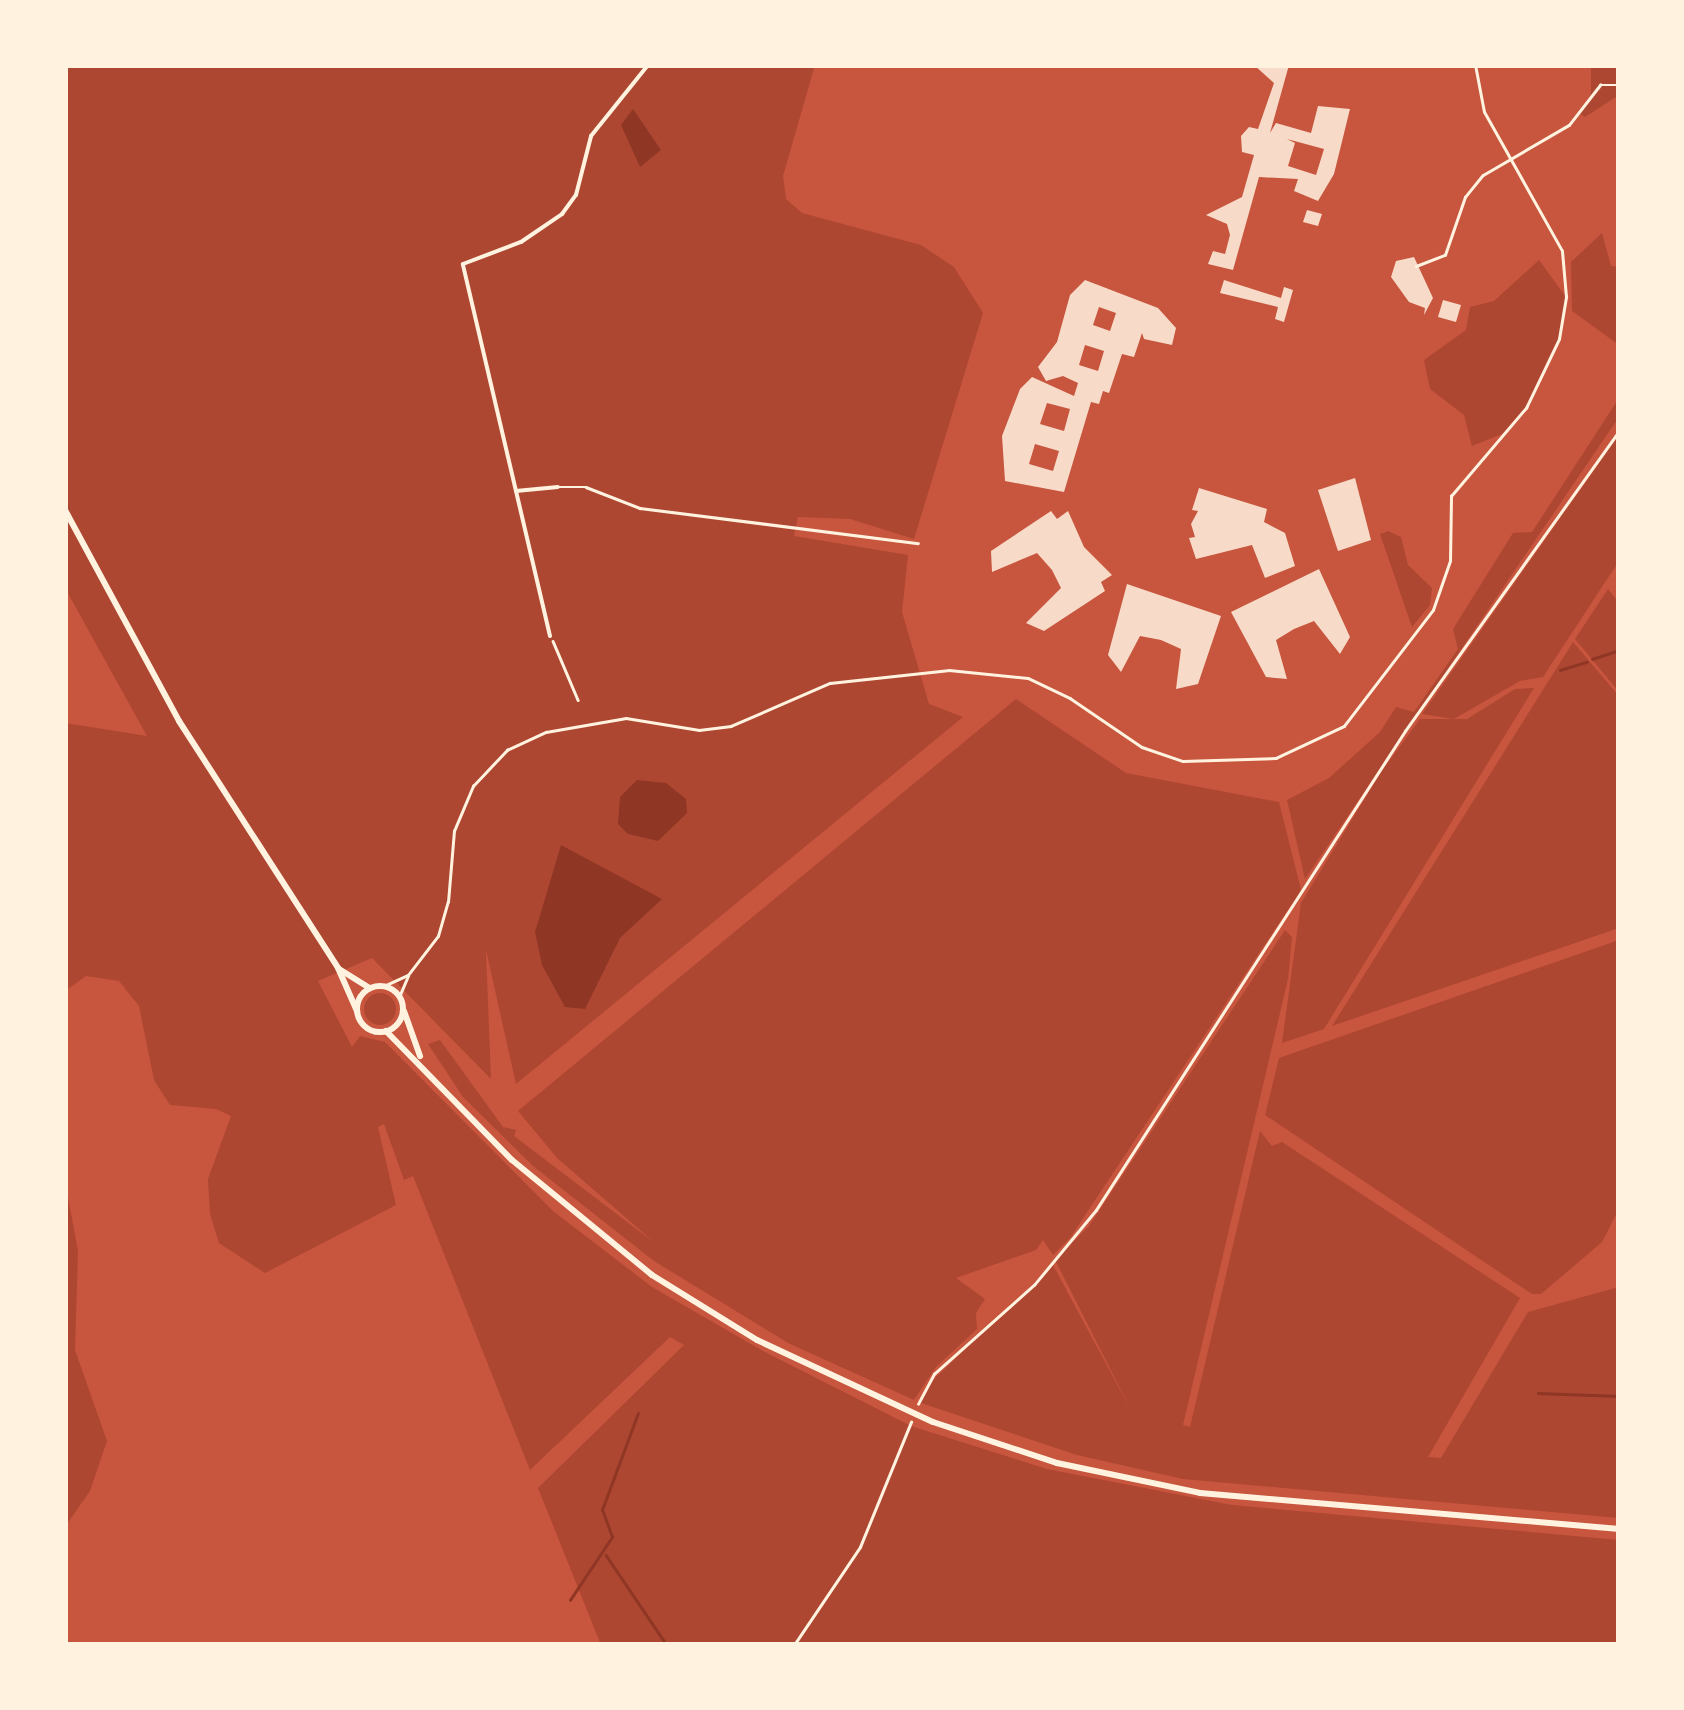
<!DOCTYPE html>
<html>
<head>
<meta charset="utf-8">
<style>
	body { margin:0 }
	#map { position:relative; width:1684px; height:1710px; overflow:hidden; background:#c8553d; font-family:"Space Grotesk",sans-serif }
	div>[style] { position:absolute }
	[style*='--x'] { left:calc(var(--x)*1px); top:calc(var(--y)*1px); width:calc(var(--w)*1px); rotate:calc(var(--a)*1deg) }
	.green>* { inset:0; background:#ae4732 }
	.round { border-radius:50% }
	.water>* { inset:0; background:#8f3625 }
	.stream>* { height:2.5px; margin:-1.25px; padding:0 1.25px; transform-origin:1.25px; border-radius:1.25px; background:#8f3625 }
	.building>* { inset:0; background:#f7dbc8 }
	.path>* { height:2.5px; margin:-1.25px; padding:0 1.25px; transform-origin:1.25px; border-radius:1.25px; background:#fff3e0 }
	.service>* { height:2.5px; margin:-1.25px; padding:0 1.25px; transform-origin:1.25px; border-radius:1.25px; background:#fff3e0 }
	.minor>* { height:4px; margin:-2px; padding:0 2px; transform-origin:2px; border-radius:2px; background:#fff3e0 }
	.primary>* { height:6px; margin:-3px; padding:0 3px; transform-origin:3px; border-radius:3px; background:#fff3e0 }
	.primary>.ring { margin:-3px; padding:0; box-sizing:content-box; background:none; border:6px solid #fff3e0; border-radius:50% }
	span { translate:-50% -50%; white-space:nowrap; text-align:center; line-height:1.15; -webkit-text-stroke:10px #fff3e0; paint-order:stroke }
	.frame { position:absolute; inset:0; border:68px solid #fff3e0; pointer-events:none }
</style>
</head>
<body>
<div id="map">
	<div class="green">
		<i style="clip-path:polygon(65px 65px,815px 65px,783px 176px,786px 199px,802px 213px,921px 245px,954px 267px,983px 313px,914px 539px,850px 519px,798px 517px,794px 536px,908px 555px,902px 612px,929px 704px,963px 717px,516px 1084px,486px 950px,491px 1079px,372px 958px,318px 981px,352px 1047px,360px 1036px,385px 1042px,553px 1211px,652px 1287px,765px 1352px,911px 1426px,1047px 1469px,1232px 1505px,1619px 1540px,1619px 1645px,601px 1645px,538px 1488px,684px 1345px,670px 1337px,530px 1470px,413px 1176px,404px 1180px,384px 1124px,378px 1127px,396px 1205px,265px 1273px,219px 1243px,210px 1214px,208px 1179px,231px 1116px,216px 1109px,170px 1105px,154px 1080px,139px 1006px,119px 981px,86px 976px,65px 991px,65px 723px,147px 736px,65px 588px)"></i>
		<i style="clip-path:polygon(1591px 65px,1619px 65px,1619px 95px,1585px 117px,1579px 113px,1591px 95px)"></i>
		<i style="clip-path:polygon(1602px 233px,1611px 266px,1619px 267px,1619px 345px,1572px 311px,1571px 262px)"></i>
		<i style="clip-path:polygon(1539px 260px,1566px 297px,1559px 339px,1526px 408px,1502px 434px,1472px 446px,1464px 415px,1430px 389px,1424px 360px,1466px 330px,1470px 307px,1494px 301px)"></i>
		<i style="clip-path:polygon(1619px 398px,1619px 417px,1305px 879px,1287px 800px,1329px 778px,1380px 732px,1396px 707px,1414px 712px,1458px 649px,1453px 629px,1513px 533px,1532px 532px)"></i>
		<i style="clip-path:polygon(1619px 435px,1619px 561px,1543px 677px,1520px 681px,1454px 719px,1422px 714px)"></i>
		<i style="clip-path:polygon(1388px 531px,1401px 537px,1408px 565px,1432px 588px,1430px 605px,1412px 627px,1380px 534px)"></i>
		<i style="clip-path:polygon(1608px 589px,1619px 603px,1619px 692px,1575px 639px)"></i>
		<i style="clip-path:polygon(1573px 642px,1619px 696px,1619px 928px,1332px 1026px)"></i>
		<i style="clip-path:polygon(1534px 688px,1324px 1029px,1282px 1043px,1301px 903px,1381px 772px,1420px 719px,1467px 719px,1515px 689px)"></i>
		<i style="clip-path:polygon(1016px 699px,1126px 773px,1279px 802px,1301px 890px,1070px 1238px,1053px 1255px,1043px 1240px,1036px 1250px,956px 1278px,985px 1299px,976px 1313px,977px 1329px,936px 1367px,914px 1400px,788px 1343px,654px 1261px,533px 1166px,463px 1097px,428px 1044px,440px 1040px,503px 1127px,516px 1130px,514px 1136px,655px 1243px,557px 1158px,518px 1111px)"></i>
		<i style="clip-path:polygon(1285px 930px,1292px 937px,1288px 979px,1183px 1425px,1190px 1427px,1260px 1131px,1272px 1146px,1282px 1142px,1520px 1298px,1428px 1457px,1441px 1458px,1528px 1312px,1619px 1287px,1619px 1518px,1183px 1479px,1077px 1455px,921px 1403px,933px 1380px,1053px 1265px,1132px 1412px,1055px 1260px,1089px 1226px)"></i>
		<i style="clip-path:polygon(1619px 940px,1619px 1209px,1602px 1242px,1541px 1294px,1532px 1294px,1265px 1115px,1279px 1058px)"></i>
		<i class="round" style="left:364px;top:993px;width:32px;height:32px"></i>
		<i style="clip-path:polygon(65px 1181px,78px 1251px,75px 1350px,107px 1441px,90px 1491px,65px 1527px)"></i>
	</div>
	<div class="water">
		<i style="clip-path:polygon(633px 109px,661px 150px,640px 167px,621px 125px)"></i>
		<i style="clip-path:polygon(637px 780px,666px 783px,686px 799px,687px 813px,658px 841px,628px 834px,618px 824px,620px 797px)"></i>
		<i style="clip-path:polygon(561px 845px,662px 899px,620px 938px,585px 1009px,565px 1007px,542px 965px,535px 932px)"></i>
	</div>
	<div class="stream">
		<i style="--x:1592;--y:659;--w:28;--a:-18"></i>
		<i style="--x:1560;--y:670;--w:28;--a:-17"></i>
		<i style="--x:1538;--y:1393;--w:81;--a:2.1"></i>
		<i style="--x:606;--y:1555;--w:109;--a:55.9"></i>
		<i style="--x:570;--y:1600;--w:76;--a:-56.3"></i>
		<i style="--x:612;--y:1537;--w:29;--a:-110"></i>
		<i style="--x:602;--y:1510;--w:103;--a:-69.6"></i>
	</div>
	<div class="building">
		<i style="clip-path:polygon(evenodd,1254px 65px,1289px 65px,1270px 133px,1276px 123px,1311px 133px,1318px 106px,1350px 109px,1334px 174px,1318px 201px,1294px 191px,1298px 179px,1259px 177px,1233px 270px,1208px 264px,1213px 251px,1225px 254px,1230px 235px,1227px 224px,1206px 215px,1242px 197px,1254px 155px,1242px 152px,1241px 136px,1249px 127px,1258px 129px,1274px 83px,1254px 65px,1287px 139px,1324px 149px,1316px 175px,1288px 166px,1295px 143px,1287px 139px)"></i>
		<i style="clip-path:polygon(1307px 210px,1322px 214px,1318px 226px,1303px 222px)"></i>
		<i style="clip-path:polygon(1414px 257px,1433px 298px,1424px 315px,1425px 308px,1409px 302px,1391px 277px,1396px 261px)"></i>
		<i style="clip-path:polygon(evenodd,1085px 280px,1158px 308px,1176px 328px,1172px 345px,1144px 339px,1142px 333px,1134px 357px,1122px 354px,1109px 393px,1103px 391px,1099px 404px,1091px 402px,1064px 492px,1005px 481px,1002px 436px,1020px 389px,1032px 377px,1074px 396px,1078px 383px,1063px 376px,1046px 381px,1038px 367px,1057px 342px,1070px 295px,1085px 280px,1099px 307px,1116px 313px,1110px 331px,1093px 325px,1099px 307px,1085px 280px,1085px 345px,1104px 351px,1098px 371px,1079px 365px,1085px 345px,1085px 280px,1047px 403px,1070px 409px,1064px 431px,1040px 424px,1047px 403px,1085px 280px,1035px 444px,1059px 451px,1053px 471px,1029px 464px,1035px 444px)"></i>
		<i style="clip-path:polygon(1224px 280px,1281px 298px,1284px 287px,1293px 290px,1284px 322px,1275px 319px,1278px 307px,1220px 293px)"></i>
		<i style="clip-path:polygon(1443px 300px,1461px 305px,1456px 322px,1438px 317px)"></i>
		<i style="clip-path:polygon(1355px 478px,1371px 540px,1338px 551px,1318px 490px)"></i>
		<i style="clip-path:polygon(1199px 488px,1267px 509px,1264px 522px,1285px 533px,1295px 566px,1265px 578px,1252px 545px,1196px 559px,1189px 538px,1195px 537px,1191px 524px,1198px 511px,1192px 510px)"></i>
		<i style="clip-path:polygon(1051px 511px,1057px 519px,1068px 511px,1084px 547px,1112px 575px,1101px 582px,1105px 591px,1044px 631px,1026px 623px,1061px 588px,1052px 570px,1037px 553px,992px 572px,991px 551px)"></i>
		<i style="clip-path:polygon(1319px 569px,1350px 637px,1340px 654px,1314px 621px,1294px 629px,1276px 640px,1287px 679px,1266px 677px,1231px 612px)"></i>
		<i style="clip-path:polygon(1127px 584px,1221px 616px,1198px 684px,1176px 689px,1181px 649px,1161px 640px,1140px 636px,1121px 672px,1108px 655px)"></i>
	</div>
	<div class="path">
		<i style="--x:553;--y:641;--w:64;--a:67"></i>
		<i style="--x:918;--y:1404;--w:34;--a:-62"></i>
		<i style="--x:934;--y:1374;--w:134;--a:-41.7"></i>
		<i style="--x:1034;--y:1285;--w:97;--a:-50.4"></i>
		<i style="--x:1096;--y:1210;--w:570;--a:-57.17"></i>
		<i style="--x:1405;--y:731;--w:369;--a:-54.5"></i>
		<i style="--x:794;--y:1645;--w:118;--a:-56"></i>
		<i style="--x:860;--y:1547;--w:135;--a:-67.8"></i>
	</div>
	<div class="service">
		<i style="--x:1416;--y:266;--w:31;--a:-21"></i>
		<i style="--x:1445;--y:255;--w:61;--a:-71"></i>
		<i style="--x:1465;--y:197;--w:28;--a:-51"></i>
		<i style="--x:1483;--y:175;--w:99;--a:-30.2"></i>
		<i style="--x:1569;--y:125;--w:51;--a:-52.2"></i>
		<i style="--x:1600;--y:85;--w:19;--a:0"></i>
		<i style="--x:558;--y:487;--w:28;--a:0"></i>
		<i style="--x:586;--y:487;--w:58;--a:21.3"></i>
		<i style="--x:640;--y:508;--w:280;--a:7.2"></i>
		<i style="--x:384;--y:986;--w:26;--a:-25"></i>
		<i style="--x:408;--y:975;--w:49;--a:-52.4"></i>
		<i style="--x:438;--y:936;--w:35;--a:-74"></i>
		<i style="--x:448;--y:902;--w:71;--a:-85.2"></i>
		<i style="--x:454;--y:831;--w:49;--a:-67.1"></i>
		<i style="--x:473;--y:786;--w:50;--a:-46.6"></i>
		<i style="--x:507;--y:750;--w:43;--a:-24.8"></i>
		<i style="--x:546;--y:732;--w:81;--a:-9.9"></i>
		<i style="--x:626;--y:718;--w:74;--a:9.3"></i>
		<i style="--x:699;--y:730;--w:32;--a:-7"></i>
		<i style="--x:731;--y:726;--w:108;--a:-23.5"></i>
		<i style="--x:830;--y:683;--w:120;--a:-6.2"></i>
		<i style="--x:949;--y:670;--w:79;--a:5.8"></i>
		<i style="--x:1028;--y:678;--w:47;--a:25.5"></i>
		<i style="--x:1070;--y:698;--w:87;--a:34.2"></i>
		<i style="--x:1142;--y:747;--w:43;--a:18.9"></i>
		<i style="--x:1183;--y:761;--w:93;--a:-1.8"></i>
		<i style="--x:1276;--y:758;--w:75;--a:-25.2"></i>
		<i style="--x:1344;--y:726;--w:146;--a:-52.5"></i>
		<i style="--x:1433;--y:610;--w:52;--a:-70.9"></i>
		<i style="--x:1450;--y:561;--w:65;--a:-89.1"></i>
		<i style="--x:1451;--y:496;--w:116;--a:-49.6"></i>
		<i style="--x:1526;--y:408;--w:76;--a:-64.4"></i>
		<i style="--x:1559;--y:339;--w:43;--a:-80.5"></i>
		<i style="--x:1566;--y:297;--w:46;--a:-95"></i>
		<i style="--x:1562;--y:251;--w:159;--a:-119.3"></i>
		<i style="--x:1484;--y:112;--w:48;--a:-100.8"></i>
		<i style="--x:399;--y:997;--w:23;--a:-67"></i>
	</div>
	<div class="minor">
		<i style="--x:516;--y:491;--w:42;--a:-5.4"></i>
		<i style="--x:550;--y:636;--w:382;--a:-103.2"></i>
		<i style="--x:463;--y:264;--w:62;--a:-20.8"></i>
		<i style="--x:521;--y:242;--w:50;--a:-34.3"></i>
		<i style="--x:562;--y:214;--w:24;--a:-54"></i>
		<i style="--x:576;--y:195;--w:61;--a:-75.7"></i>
		<i style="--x:591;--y:136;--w:91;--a:-51.2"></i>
	</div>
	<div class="primary">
		<i style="--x:65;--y:510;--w:240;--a:61.6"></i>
		<i style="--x:179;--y:721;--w:294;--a:57.2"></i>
		<i style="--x:338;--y:968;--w:47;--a:66.2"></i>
		<i style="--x:339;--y:969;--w:36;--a:32"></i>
		<i class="ring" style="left:357px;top:986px;width:40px;height:40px"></i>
		<i style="--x:404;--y:1011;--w:48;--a:70.4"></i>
		<i style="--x:386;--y:1031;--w:180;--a:45.7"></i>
		<i style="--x:512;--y:1160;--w:181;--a:39.4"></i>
		<i style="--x:652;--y:1275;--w:123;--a:31.8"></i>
		<i style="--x:757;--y:1340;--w:194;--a:25"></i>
		<i style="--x:933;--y:1422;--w:131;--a:18.3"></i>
		<i style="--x:1057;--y:1463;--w:146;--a:11.8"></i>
		<i style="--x:1200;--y:1493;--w:421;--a:4.9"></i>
	</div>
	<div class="frame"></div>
</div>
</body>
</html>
